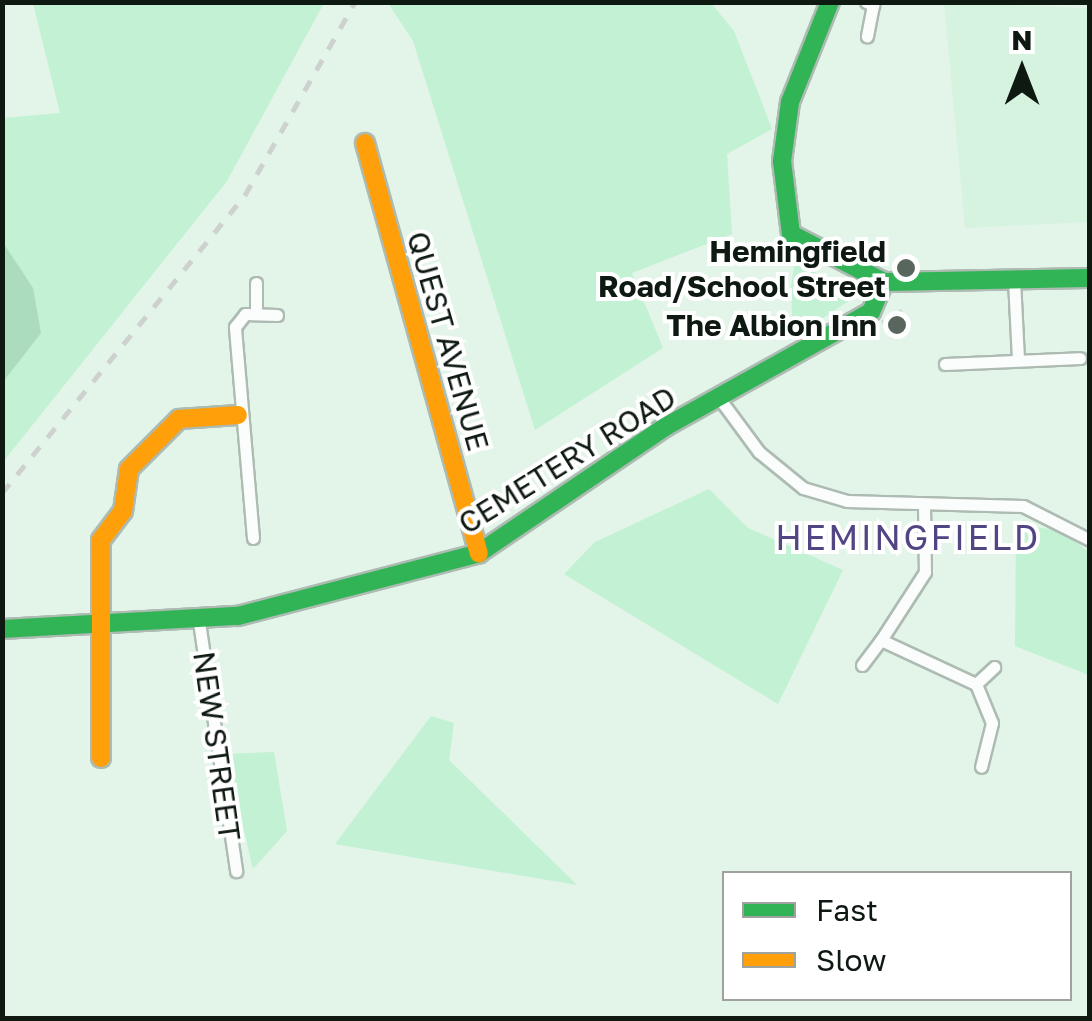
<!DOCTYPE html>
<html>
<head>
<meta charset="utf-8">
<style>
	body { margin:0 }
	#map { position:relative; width:1092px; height:1021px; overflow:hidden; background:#e3f4e9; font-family:"Golos Text",sans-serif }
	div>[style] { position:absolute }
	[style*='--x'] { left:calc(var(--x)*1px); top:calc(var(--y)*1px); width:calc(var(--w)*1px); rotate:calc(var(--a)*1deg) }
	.built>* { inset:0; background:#d6f3e0 }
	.green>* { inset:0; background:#c2f1d3 }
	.forest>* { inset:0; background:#aadcbd }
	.building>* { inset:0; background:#cfd6d7 }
	.roads { filter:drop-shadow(2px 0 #adbbb2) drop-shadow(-2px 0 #adbbb2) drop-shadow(0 2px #adbbb2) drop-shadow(0 -2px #adbbb2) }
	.street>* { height:11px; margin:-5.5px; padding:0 5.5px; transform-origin:5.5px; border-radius:5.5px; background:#fbfdfc }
	.fast>* { height:18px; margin:-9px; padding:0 9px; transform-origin:9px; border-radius:9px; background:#30b455 }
	.slow>* { height:18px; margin:-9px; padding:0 9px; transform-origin:9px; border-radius:9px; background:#ff9f0a }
	.rail>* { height:5px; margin-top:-2.5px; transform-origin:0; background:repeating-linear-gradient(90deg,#ced2cf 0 12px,transparent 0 24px) }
	.dots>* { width:28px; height:28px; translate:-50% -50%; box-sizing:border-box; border:5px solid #fff; border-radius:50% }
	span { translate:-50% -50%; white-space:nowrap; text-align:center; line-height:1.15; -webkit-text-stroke:8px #fff; paint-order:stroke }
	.poi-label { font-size:30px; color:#0e1912; font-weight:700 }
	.right { translate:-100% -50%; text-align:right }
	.street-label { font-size:30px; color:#0e1912 }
	.quarter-label { font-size:35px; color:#524583; letter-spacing:2.5px }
	.frame { position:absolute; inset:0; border:5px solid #0e1912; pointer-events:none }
	.legend { position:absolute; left:722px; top:871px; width:350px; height:130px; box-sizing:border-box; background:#fff; border:2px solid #9fa3a0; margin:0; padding:12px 18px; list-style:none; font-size:30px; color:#0e1912 }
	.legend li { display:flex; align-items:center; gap:20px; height:50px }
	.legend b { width:50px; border:2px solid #9fa3a0 }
	.north { position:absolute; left:972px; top:20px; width:100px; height:100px; -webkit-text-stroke:8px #fff; paint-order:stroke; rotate:0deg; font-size:28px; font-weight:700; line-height:40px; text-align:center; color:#0e1912 }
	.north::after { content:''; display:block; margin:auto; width:35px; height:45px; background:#0e1912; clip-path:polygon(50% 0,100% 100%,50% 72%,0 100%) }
</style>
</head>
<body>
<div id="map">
	<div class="built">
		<i style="clip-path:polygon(944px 3px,1089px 8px,1089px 222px,965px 228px)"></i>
	</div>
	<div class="green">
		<i style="clip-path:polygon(33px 3px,324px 3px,227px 181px,3px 462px,3px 118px,60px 113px)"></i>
		<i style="clip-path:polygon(388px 3px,711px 3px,734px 31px,772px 129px,727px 154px,732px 234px,632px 273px,663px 348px,535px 430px,413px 41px)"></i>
		<i style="clip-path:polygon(795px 260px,856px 296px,793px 338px,791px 287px)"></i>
		<i style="clip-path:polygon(709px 489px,748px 528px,843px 570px,778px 704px,564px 574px,595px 542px)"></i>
		<i style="clip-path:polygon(1016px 525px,1059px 530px,1089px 552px,1089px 675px,1015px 646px)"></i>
		<i style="clip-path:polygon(431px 716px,454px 723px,449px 760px,577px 885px,335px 844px)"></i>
		<i style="clip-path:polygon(274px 752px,287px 831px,253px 869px,226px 754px)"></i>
	</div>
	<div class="forest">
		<i style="clip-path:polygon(2px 241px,33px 288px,41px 333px,3px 382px)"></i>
	</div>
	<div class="building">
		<i style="clip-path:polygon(901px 309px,911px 327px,891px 339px,881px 321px)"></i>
	</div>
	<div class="roads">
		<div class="street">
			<i style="--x:866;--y:2;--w:8;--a:23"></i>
			<i style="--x:873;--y:5;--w:32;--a:101"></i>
			<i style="--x:1014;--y:280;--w:80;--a:87.1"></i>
			<i style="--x:256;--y:283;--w:31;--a:90"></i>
			<i style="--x:945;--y:364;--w:135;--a:-2.5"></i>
			<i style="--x:719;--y:398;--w:67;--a:53.5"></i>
			<i style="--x:759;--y:452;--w:57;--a:39.3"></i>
			<i style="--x:803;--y:488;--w:46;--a:16.5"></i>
			<i style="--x:847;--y:501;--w:176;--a:1.6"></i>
			<i style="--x:1023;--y:506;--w:75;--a:26.9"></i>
			<i style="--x:924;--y:504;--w:68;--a:89.2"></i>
			<i style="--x:925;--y:572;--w:81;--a:122.9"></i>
			<i style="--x:881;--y:640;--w:105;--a:24.9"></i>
			<i style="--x:976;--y:684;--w:42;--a:67.7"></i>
			<i style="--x:992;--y:723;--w:45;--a:104"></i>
			<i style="--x:253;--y:538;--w:212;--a:-94.9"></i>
			<i style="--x:235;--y:327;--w:16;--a:-52"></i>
			<i style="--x:245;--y:314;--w:32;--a:2"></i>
			<i style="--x:199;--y:622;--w:252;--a:81.5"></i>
			<i style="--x:862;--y:665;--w:31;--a:-53"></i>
			<i style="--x:976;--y:684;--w:25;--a:-43"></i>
		</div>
		<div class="fast">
			<i style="--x:830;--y:2;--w:108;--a:111.8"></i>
			<i style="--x:790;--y:102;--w:60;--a:97.7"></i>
			<i style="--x:782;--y:161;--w:74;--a:83"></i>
			<i style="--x:791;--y:234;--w:105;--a:27.3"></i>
			<i style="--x:884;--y:282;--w:206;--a:-1.1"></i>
			<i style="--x:2;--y:629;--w:236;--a:-3.2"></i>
			<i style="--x:238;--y:616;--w:249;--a:-14.6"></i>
			<i style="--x:479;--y:553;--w:225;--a:-34.1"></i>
			<i style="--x:665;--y:427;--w:236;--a:-29.2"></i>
			<i style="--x:871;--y:312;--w:33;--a:-67"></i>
		</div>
		<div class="slow">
			<i style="--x:365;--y:143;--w:426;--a:74.5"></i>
			<i style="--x:101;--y:758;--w:218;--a:-90"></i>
			<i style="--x:101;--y:540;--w:36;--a:-53"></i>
			<i style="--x:123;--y:511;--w:42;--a:-81.9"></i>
			<i style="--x:129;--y:469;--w:71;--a:-45"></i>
			<i style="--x:179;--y:419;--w:59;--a:-3.9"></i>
		</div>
	</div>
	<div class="rail">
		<i style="--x:2;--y:493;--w:385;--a:-50.8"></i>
		<i style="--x:245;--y:195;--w:222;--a:-60.3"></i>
	</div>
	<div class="dots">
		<i style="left:906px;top:268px;background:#59665d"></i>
		<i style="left:897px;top:325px;background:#59665d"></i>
	</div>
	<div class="poi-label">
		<span class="right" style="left:886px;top:268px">Hemingfield<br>Road/School Street</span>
		<span class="right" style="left:877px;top:325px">The Albion Inn</span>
	</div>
	<div class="street-label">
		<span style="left:448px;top:341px;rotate:74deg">QUEST AVENUE</span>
		<span style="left:567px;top:460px;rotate:-32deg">CEMETERY ROAD</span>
		<span style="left:217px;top:746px;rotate:82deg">NEW STREET</span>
	</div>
	<div class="quarter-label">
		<span style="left:908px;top:537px">HEMINGFIELD</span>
	</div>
	<div class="frame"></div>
	<ul class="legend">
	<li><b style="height:12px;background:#30b455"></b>Fast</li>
	<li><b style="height:12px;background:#ff9f0a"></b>Slow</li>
	</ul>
	<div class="north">N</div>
</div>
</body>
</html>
